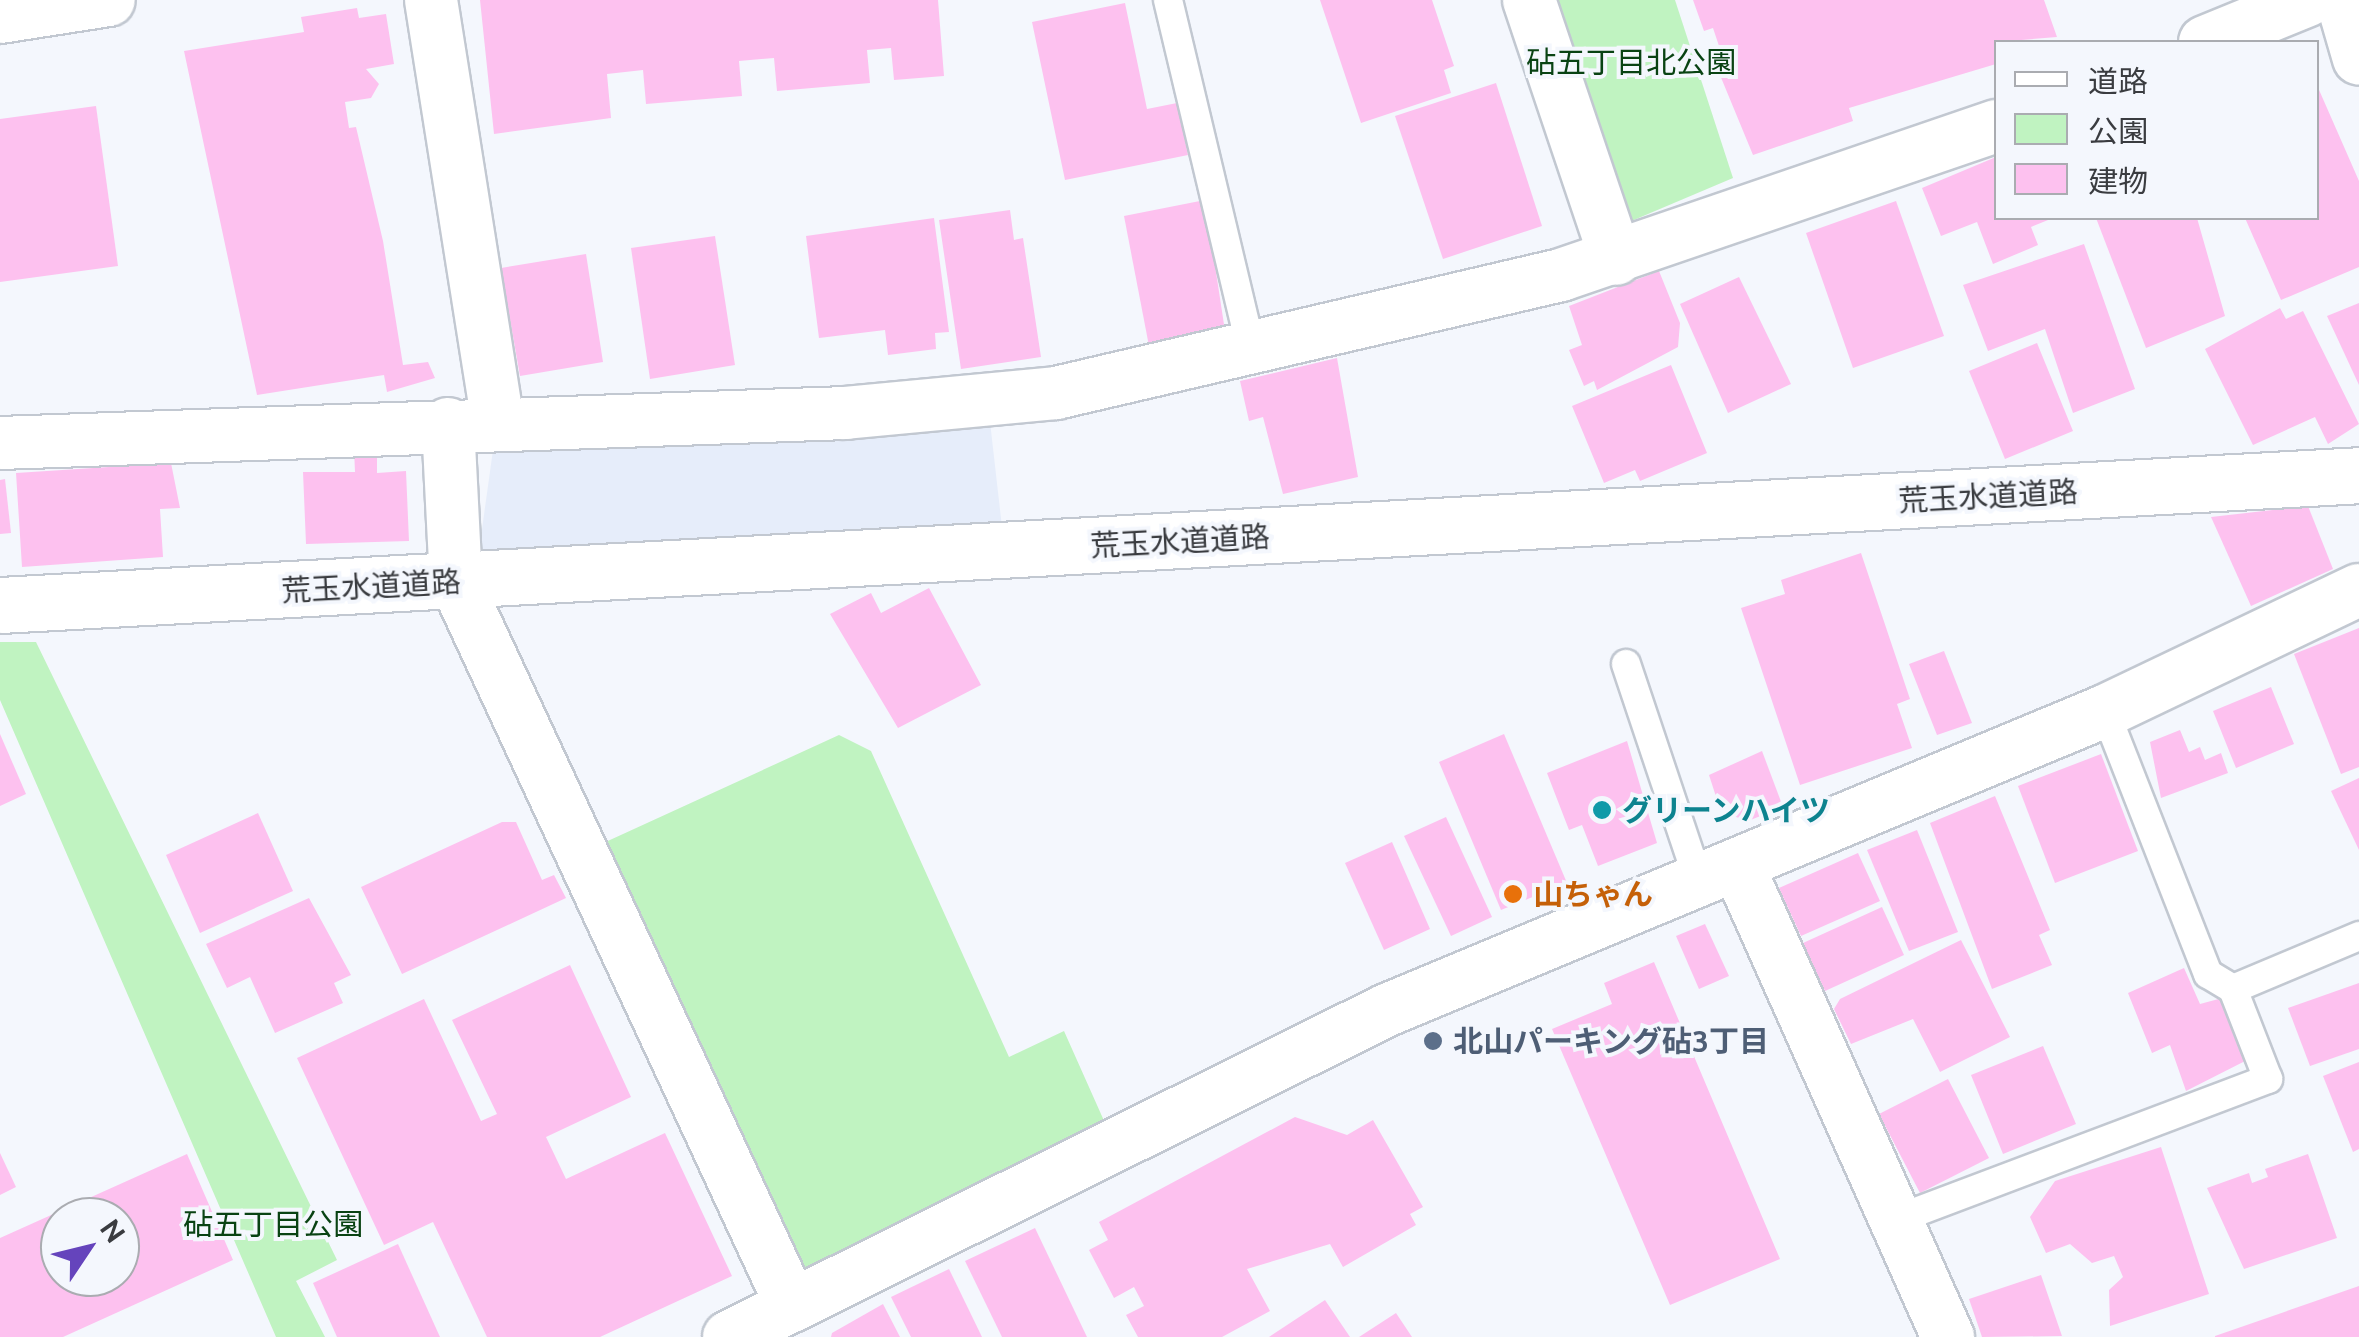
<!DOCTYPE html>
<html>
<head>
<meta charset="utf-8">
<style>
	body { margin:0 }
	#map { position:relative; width:2359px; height:1337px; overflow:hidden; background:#f4f7fd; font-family:Ubuntu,"Noto Sans JP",sans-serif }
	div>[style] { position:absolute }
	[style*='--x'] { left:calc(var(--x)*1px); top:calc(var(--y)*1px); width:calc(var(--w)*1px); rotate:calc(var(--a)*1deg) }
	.built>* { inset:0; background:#e6edfa }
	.green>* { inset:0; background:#c0f3c1 }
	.building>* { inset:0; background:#fdc1ef }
	.roads { filter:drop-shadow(2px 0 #c2c8d1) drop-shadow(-2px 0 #c2c8d1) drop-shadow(0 2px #c2c8d1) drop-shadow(0 -2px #c2c8d1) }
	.lane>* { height:28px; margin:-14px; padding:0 14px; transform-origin:14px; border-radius:14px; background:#fff }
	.street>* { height:52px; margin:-26px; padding:0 26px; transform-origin:26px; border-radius:26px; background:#fff }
	.secondary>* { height:55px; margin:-27.5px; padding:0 27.5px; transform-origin:27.5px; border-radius:27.5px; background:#fff }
	.dots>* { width:28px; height:28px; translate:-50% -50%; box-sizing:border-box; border:5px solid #f4f7fd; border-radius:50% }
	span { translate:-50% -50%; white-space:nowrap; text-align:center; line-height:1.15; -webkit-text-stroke:8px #f4f7fd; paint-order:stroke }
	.park-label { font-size:30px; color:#094313 }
	.street-label { font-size:30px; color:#3a3c40 }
	.culture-label { font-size:30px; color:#0d838f; font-weight:700 }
	.left { translate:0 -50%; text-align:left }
	.food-label { font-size:30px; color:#c56008; font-weight:700 }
	.service-label { font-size:30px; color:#4e5e75; font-weight:700 }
	.legend { position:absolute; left:1994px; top:40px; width:325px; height:180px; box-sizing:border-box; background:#f4f7fd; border:2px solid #aaacb1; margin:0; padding:12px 18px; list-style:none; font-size:30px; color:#3a3c40 }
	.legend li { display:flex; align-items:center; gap:20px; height:50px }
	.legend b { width:50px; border:2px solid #aaacb1 }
	.north { position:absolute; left:40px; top:1197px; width:100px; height:100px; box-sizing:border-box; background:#f4f7fd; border:2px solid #aaacb1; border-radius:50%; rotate:55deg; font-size:28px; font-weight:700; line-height:40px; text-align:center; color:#3a3c40 }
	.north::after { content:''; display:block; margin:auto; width:35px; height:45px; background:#6544bc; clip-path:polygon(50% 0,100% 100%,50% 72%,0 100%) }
</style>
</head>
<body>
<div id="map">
	<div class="built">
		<i style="clip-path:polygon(989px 413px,1002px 527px,477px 565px,493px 450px)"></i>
	</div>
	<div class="green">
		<i style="clip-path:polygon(1547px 0,1675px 0,1733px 178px,1622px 225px)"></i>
		<i style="clip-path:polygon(0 642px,36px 642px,337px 1260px,296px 1281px,325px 1337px,276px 1337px,0 700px)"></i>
		<i style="clip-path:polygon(839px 735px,871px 751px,1009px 1057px,1064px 1031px,1105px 1123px,811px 1276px,791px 1267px,599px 845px)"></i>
	</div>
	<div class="building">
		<i style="clip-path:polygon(480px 0,938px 0,944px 76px,894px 80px,891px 48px,867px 50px,870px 83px,777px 91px,774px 58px,739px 61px,742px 96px,646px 104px,643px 70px,607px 74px,611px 118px,494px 134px)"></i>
		<i style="clip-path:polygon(1320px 0,1432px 0,1454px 66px,1444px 70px,1451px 93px,1361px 123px)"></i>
		<i style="clip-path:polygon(1693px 0,2044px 0,2057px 37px,1996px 42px,1996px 64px,1849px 108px,1853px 121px,1753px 155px,1715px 63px,1724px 61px,1713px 28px,1704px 31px)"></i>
		<i style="clip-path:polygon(1125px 3px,1147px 109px,1177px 103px,1188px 155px,1065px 180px,1032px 22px)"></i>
		<i style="clip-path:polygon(357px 8px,359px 18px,386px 14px,394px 64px,366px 69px,379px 84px,371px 98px,345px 102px,349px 128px,356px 127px,383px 241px,403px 365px,428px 362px,435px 378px,387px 392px,384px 375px,257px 395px,184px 51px,304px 32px,301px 17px)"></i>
		<i style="clip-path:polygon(1496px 83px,1542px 226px,1443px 259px,1395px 116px)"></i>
		<i style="clip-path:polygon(2316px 83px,2359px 181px,2359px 267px,2281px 300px,2245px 218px,2316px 218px)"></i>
		<i style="clip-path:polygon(96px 106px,118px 266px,0 282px,0 119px)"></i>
		<i style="clip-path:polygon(1996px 157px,1996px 218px,2053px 218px,2031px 227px,2038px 245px,1993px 264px,1977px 222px,1941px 236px,1922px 188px)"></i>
		<i style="clip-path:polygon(1205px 200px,1225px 331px,1149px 346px,1124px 216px)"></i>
		<i style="clip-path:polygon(1896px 201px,1944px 336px,1853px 368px,1806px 233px)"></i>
		<i style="clip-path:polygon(1010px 210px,1014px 240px,1023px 238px,1041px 357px,961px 369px,939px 220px)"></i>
		<i style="clip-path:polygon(934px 218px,949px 332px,935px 333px,936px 349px,888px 355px,885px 330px,819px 338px,806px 236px)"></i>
		<i style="clip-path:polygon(2096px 218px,2197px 218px,2225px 316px,2146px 348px)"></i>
		<i style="clip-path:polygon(715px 236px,735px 365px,650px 379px,631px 248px)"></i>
		<i style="clip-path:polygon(2084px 244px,2135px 389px,2073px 413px,2045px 329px,1988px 351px,1963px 285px)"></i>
		<i style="clip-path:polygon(586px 254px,603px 362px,520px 376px,501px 268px)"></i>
		<i style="clip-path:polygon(1659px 271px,1680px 323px,1678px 347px,1597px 390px,1594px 381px,1584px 386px,1569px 350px,1582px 345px,1569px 306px)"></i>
		<i style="clip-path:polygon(1739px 277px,1791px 384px,1728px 413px,1680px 304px)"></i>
		<i style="clip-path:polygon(2359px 303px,2359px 385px,2327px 316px)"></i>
		<i style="clip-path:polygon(2280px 308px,2286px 319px,2303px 311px,2359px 424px,2328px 444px,2315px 417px,2253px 445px,2205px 349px)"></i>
		<i style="clip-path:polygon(2037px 343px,2073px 431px,2005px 459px,1969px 371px)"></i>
		<i style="clip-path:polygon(1337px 358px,1358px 477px,1283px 494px,1263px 417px,1249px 421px,1240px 381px)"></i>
		<i style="clip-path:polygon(1671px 365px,1707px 453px,1640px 481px,1635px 470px,1604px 483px,1572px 406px)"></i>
		<i style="clip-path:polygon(377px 448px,377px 473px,406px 471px,409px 541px,306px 544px,303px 472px,355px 472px,354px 449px)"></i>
		<i style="clip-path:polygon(171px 463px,180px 508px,160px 509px,163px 557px,22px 567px,16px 473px)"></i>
		<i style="clip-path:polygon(5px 479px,11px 533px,0 534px,0 480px)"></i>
		<i style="clip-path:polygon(2308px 506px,2333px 569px,2251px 606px,2211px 517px)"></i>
		<i style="clip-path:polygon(1861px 553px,1910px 699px,1897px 704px,1912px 748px,1800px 785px,1741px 608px,1785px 594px,1781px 580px)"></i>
		<i style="clip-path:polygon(929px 588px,981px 685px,898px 728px,830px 614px,871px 593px,881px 613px)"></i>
		<i style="clip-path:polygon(2359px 628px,2359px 767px,2341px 774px,2294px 654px)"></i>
		<i style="clip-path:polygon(1944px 651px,1972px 723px,1937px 735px,1909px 664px)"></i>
		<i style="clip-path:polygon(2271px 687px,2294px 744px,2236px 768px,2213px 711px)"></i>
		<i style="clip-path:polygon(2180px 730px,2189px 752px,2200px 747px,2205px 760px,2221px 753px,2228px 773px,2161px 798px,2150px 742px)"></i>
		<i style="clip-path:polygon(0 734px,26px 794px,0 806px)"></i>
		<i style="clip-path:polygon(1504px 734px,1567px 883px,1501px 910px,1439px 762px)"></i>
		<i style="clip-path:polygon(1627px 741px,1657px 843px,1598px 866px,1582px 825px,1569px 830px,1547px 773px)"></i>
		<i style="clip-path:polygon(1762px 751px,1783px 807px,1748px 821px,1721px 812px,1709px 775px)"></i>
		<i style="clip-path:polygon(2101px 754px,2138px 851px,2055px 883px,2018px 786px)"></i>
		<i style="clip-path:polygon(2359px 778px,2359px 850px,2331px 791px)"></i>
		<i style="clip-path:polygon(1995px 796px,2050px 930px,2039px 935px,2052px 965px,1992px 989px,1930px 823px)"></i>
		<i style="clip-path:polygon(258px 813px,293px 891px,200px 933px,166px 855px)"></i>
		<i style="clip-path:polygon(1446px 817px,1492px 917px,1451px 936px,1404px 836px)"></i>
		<i style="clip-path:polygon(502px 822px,516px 822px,542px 880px,554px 875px,566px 898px,402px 974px,361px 887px)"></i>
		<i style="clip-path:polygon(1917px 830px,1958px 932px,1909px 951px,1867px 850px)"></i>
		<i style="clip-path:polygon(1392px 842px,1430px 929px,1384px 950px,1345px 863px)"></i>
		<i style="clip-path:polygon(1858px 853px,1880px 901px,1801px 936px,1779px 888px)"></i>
		<i style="clip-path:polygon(309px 898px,351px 975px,334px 983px,343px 1003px,275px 1033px,250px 977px,227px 988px,206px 944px)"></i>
		<i style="clip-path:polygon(1882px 907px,1904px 955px,1825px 991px,1803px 943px)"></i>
		<i style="clip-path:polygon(1705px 924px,1729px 976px,1699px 989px,1676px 936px)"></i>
		<i style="clip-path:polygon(1961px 940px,2010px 1037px,1940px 1072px,1913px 1019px,1851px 1044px,1834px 1009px,1840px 999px)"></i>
		<i style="clip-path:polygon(1654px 962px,1780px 1259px,1670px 1305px,1552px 1029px,1612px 1004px,1604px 983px)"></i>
		<i style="clip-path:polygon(570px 965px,631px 1097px,546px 1137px,566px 1179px,665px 1133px,732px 1276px,600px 1337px,487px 1337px,433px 1222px,384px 1245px,297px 1058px,424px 999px,481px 1121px,497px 1114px,452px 1020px)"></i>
		<i style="clip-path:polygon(2184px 968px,2200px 1004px,2226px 997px,2253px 1057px,2186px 1091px,2170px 1045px,2152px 1053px,2128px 993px)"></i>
		<i style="clip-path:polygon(2359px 983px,2359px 1049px,2310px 1066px,2288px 1008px)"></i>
		<i style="clip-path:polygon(2043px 1046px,2076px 1124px,2003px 1154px,1971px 1075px)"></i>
		<i style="clip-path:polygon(2359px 1062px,2359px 1149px,2353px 1152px,2323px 1076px)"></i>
		<i style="clip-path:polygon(1948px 1079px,1989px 1158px,1920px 1193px,1879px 1114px)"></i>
		<i style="clip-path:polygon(1295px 1117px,1347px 1135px,1373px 1120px,1423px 1207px,1410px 1214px,1416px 1225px,1343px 1267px,1330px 1244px,1247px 1269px,1270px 1311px,1222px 1337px,1138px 1337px,1126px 1315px,1144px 1306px,1134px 1287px,1114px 1298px,1089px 1250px,1108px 1240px,1099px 1222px)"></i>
		<i style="clip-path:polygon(2161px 1147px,2209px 1294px,2110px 1326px,2109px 1290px,2123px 1277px,2114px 1256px,2092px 1263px,2070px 1244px,2046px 1253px,2030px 1217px,2055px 1181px)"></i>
		<i style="clip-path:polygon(0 1153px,16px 1187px,0 1195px)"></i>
		<i style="clip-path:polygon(evenodd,187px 1154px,233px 1260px,63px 1337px,0 1337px,0 1238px,187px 1154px,60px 1217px,120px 1217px,120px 1277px,60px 1277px,60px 1217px)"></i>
		<i style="clip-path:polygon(2308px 1154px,2337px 1238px,2244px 1269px,2207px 1188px,2249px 1173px,2252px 1183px,2268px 1177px,2265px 1169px)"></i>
		<i style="clip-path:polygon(1035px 1228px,1087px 1337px,1002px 1337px,965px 1261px)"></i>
		<i style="clip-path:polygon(398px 1244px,440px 1337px,337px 1337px,313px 1283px)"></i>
		<i style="clip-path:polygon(949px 1269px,982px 1337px,911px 1337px,891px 1297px)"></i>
		<i style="clip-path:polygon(2041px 1275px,2062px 1336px,1982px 1337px,1969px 1299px)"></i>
		<i style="clip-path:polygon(2359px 1286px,2359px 1337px,2215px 1337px,2215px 1336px)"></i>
		<i style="clip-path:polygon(1325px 1300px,1350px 1337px,1269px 1337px)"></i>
		<i style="clip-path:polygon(883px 1304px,900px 1337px,831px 1337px,832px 1333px)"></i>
		<i style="clip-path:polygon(1396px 1313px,1412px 1337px,1359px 1337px)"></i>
	</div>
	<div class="roads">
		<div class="lane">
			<i style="--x:1168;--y:0;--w:363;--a:76.6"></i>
			<i style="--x:1626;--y:664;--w:230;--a:71.5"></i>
			<i style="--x:2233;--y:989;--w:137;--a:-22.8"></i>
			<i style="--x:1895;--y:1220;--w:399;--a:-20.7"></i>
			<i style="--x:2268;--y:1079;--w:97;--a:-111.3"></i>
			<i style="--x:2233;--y:989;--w:29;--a:-149"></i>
			<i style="--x:2208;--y:974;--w:282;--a:-111.4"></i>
		</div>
		<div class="street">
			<i style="--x:431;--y:0;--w:427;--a:81"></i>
			<i style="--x:1529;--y:0;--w:273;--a:71.4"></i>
			<i style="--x:2342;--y:0;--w:61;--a:73.9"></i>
			<i style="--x:0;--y:17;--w:110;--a:-8.9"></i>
			<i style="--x:2205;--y:42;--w:111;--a:-22.2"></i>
			<i style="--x:448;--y:424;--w:158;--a:87.1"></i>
			<i style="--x:456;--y:582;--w:798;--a:65.1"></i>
			<i style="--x:0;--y:443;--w:846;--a:-2.03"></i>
			<i style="--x:845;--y:413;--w:212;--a:-5.4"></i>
			<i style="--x:1056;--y:393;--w:519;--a:-13.15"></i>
			<i style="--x:1561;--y:275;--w:460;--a:-18.9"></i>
			<i style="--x:1738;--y:866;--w:516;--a:65.97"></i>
			<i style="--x:729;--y:1337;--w:735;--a:-26.43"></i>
			<i style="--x:1387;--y:1010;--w:778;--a:-22.61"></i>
			<i style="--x:2105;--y:711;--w:281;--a:-25.5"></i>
		</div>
		<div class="secondary">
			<i style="--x:0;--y:605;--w:2363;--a:-3.15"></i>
		</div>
	</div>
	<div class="dots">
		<i style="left:1602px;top:810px;background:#0f9aa8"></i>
		<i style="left:1513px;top:894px;background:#e8710a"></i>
		<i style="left:1433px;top:1041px;background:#5c6f8a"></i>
	</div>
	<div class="park-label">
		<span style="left:1631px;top:62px">砧五丁目北公園</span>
		<span style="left:273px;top:1224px">砧五丁目公園</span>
	</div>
	<div class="street-label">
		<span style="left:1988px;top:496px;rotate:-3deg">荒玉水道道路</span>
		<span style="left:1180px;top:541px;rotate:-3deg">荒玉水道道路</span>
		<span style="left:371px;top:586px;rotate:-3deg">荒玉水道道路</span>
	</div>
	<div class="culture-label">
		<span class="left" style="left:1622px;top:810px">グリーンハイツ</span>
	</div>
	<div class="food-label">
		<span class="left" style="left:1533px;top:894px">山ちゃん</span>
	</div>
	<div class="service-label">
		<span class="left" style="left:1453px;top:1041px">北山パーキング砧3丁目</span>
	</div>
	<ul class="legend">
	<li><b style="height:12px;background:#fff"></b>道路</li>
	<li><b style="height:28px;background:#c0f3c1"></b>公園</li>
	<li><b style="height:28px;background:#fdc1ef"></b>建物</li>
	</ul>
	<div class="north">N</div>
</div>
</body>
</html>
